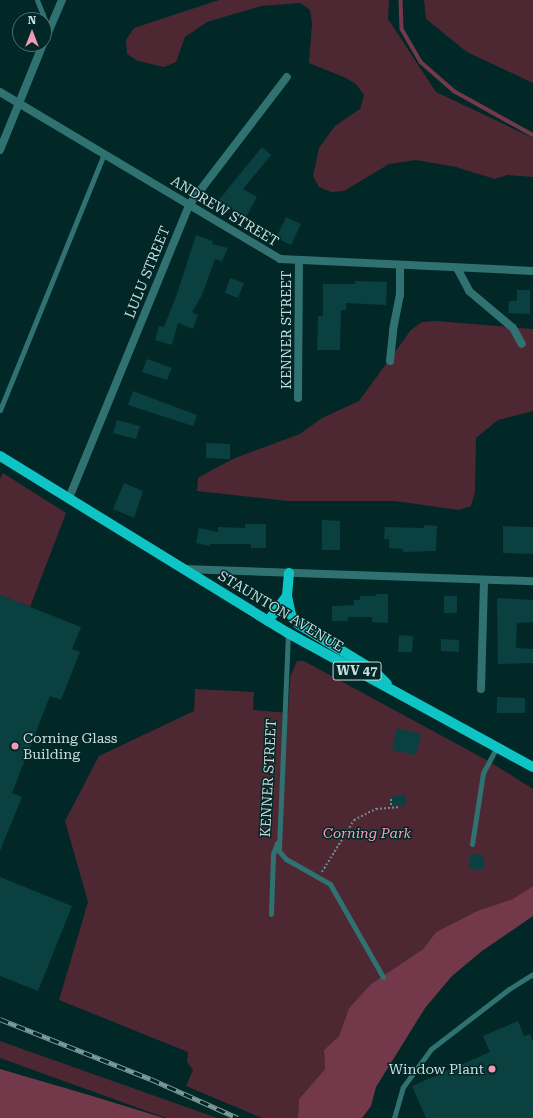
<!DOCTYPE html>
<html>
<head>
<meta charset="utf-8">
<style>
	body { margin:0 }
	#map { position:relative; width:533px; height:1118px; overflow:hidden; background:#012727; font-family:"Roboto Serif",serif }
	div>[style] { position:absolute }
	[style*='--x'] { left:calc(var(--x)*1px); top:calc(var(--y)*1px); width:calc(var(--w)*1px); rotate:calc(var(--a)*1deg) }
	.green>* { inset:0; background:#4d2833 }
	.water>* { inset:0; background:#74384b }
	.stream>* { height:3.5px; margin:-1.75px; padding:0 1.75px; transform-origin:1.75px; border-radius:1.75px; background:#74384b }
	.building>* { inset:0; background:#0b4040 }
	.path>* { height:2px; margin-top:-1px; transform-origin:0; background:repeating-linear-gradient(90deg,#6e8a8a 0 2px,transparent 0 4px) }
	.service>* { height:5px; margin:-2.5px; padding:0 2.5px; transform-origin:2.5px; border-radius:2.5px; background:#307272 }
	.minor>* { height:8px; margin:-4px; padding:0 4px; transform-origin:4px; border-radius:4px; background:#307272 }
	.primary>* { height:10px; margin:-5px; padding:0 5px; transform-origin:5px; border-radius:5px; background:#0fc4c5 }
	.rail>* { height:4.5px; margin-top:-2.25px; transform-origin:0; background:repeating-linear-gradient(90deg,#012727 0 9px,#819b9b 0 18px); box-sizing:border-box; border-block:1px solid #819b9b }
	.dots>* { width:11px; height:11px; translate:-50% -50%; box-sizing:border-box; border:2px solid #012727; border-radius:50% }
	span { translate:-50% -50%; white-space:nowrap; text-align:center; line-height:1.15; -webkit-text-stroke:3px #012727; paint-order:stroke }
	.shield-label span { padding:1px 3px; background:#012727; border:1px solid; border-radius:3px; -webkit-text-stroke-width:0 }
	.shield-label { font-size:13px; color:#cadddd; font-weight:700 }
	.street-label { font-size:14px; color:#cadddd }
	.poi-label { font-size:14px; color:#cadddd }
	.left { translate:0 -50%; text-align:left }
	.right { translate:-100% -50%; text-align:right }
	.park-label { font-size:14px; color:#fe9fbb; font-style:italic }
	.north { position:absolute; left:12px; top:12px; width:40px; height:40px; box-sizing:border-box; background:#012727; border:1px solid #517070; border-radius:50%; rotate:0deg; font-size:11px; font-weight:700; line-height:16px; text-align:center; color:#cadddd }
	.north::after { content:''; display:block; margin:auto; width:14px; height:18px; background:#f19ab3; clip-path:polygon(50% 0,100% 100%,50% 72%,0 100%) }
</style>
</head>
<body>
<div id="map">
	<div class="green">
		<i style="clip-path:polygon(219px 0,389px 0,388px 19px,436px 92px,533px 138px,533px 177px,507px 175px,495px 179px,456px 167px,416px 160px,389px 164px,344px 191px,331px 192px,319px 187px,313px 176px,319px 148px,335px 126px,360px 109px,364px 95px,356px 84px,346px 78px,309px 63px,312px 24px,310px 10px,300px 3px,261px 6px,207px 22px,185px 37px,176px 62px,164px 67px,138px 61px,127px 54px,126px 40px,134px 28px)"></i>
		<i style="clip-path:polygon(424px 0,533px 0,533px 83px,467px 52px,426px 19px)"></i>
		<i style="clip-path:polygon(436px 321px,533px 329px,533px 411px,498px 420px,476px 438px,475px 492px,471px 506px,459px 510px,395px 501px,288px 501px,197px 491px,198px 478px,210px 471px,235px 458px,300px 434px,322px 418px,359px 401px,411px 330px,422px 322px)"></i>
		<i style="clip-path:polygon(3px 473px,66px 513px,30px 607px,0 595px,0 479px)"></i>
		<i style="clip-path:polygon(297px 661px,304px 661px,490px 762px,533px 789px,533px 886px,514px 899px,477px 911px,436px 932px,423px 949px,371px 984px,349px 1008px,339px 1036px,324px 1050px,325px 1069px,299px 1099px,298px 1118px,262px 1118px,186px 1086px,193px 1070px,187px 1062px,188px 1052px,59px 1000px,88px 902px,65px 821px,99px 756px,194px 711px,195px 689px,254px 692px,253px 710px,288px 713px,290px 677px)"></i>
		<i style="clip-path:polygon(0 1041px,217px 1118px,166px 1118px,0 1058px)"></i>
	</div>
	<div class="water">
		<i style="clip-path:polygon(533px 886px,533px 916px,482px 951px,452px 976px,425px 1008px,376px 1087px,371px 1106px,362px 1118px,298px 1118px,299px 1099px,325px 1069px,324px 1050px,339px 1036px,349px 1008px,371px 984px,423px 949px,436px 932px,477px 911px,513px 899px)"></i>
		<i style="clip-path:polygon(0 1069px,89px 1095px,164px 1118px,0 1118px)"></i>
	</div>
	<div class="stream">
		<i style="--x:401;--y:0;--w:29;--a:88"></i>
		<i style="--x:402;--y:29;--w:38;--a:60"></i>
		<i style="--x:421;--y:62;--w:44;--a:41.3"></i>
		<i style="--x:454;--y:91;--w:90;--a:29.1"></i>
	</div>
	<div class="building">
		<i style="clip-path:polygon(262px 147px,271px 155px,243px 189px,257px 197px,246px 217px,218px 201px)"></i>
		<i style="clip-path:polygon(286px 217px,301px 224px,291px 245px,276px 238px)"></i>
		<i style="clip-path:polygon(196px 235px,213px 241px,212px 244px,228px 248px,222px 261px,215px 259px,202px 295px,192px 312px,198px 315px,193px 329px,178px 323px,172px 345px,155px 340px,159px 326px,164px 327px,177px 294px)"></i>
		<i style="clip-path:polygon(230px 278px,244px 283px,238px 298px,225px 293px)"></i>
		<i style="clip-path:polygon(355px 281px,387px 282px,386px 305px,346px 303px,346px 310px,341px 310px,340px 350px,317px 350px,318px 316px,323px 316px,323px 284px,355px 284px)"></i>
		<i style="clip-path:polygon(517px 290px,530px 290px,530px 314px,508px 313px,509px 301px,517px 301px)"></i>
		<i style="clip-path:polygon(147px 359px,172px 368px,167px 380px,142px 372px)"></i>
		<i style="clip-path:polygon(133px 391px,197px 415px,193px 426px,128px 405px)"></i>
		<i style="clip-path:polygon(117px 420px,140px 426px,136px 439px,113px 433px)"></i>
		<i style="clip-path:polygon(206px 443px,230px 444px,230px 459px,206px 458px)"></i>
		<i style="clip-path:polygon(124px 483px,143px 491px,134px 518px,113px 509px)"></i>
		<i style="clip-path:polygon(322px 520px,340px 521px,340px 550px,322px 550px)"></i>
		<i style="clip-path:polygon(245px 524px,266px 524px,266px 548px,251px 548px,251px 544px,210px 544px,210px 546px,196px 543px,199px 528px,218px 532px,218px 527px,245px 528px)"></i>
		<i style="clip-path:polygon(424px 525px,437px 526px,436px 551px,403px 552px,403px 549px,389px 548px,389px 539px,384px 539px,385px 527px,424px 528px)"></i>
		<i style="clip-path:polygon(503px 526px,533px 527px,533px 554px,503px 553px)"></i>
		<i style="clip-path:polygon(376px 594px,388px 594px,388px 623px,372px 622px,372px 617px,348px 617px,348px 621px,332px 621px,332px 606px,354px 605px,354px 600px,360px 600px,360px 596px,376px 596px)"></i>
		<i style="clip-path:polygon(0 595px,81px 627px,72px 649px,80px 652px,61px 700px,50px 696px,12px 793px,22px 797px,0 851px)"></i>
		<i style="clip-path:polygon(444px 596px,457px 596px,457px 613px,444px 613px)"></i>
		<i style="clip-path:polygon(497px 598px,533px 600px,533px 622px,517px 623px,516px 648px,533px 649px,533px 663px,498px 664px)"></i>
		<i style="clip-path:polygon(399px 635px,413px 636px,412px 652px,398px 652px)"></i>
		<i style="clip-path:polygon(441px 639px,459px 640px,459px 652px,441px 651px)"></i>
		<i style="clip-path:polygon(497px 697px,525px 698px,525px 713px,497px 713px)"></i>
		<i style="clip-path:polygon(397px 728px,421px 734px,416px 755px,392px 750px)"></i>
		<i style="clip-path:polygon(405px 795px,406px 805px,392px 806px,392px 796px)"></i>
		<i style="clip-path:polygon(470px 854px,484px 855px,483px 869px,469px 869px)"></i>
		<i style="clip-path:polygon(0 877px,72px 906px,38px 991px,0 976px)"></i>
		<i style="clip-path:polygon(518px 1021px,524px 1036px,530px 1034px,533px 1041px,533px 1118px,426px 1118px,412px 1086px,490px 1052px,483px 1036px)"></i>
	</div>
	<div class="path">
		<i style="--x:391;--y:799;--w:8;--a:90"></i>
		<i style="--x:322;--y:872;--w:61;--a:-58.4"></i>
		<i style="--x:354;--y:820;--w:25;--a:-27"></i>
		<i style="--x:376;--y:809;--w:24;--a:-5"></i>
	</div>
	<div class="service">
		<i style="--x:37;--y:0;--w:31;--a:68"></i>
		<i style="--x:0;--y:410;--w:276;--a:-67.9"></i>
		<i style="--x:288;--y:633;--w:218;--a:92.4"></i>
		<i style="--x:279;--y:851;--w:11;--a:49"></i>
		<i style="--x:286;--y:859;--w:51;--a:29.6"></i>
		<i style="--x:330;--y:884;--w:107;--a:60.3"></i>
		<i style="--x:472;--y:844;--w:72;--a:-81.2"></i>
		<i style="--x:483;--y:773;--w:30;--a:-62"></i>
		<i style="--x:271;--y:914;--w:60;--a:-88.1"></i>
		<i style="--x:273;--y:854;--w:12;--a:-70"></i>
		<i style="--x:394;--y:1118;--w:32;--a:-74"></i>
		<i style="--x:403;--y:1087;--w:47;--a:-53.6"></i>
		<i style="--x:431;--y:1049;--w:98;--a:-37.6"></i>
		<i style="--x:509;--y:989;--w:28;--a:-32"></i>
	</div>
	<div class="minor">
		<i style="--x:44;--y:42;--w:46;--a:-66.8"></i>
		<i style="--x:0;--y:92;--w:326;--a:30.8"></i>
		<i style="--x:280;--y:259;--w:253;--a:2.7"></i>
		<i style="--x:0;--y:150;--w:114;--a:-67.9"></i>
		<i style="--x:457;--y:268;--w:26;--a:62"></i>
		<i style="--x:469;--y:291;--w:57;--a:40.1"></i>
		<i style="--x:513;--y:328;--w:18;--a:61"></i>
		<i style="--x:390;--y:361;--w:31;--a:-84"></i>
		<i style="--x:393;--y:330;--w:36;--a:-79"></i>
		<i style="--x:400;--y:295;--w:29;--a:-90"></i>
		<i style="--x:298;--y:398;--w:137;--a:-89.6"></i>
		<i style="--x:69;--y:498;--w:317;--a:-67.7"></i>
		<i style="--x:189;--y:205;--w:161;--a:-52.6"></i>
		<i style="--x:184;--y:569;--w:349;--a:2"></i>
		<i style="--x:481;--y:689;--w:109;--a:-88.4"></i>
	</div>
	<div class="primary">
		<i style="--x:0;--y:456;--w:338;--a:31.6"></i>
		<i style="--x:288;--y:633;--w:279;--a:28.7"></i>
		<i style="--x:289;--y:573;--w:23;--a:95"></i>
		<i style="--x:287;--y:596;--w:19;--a:78"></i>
		<i style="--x:291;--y:615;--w:11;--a:52"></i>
		<i style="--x:298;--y:624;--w:87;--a:31.3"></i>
		<i style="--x:372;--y:669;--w:21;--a:45"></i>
		<i style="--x:268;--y:621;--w:31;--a:-53"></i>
	</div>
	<div class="rail">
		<i style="--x:0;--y:1019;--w:162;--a:21.7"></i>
		<i style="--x:151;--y:1079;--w:95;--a:24.1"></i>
	</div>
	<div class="dots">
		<i style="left:15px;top:746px;background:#f19ab3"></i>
		<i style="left:492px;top:1069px;background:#f19ab3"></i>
	</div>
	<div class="shield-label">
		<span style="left:357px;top:671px">WV 47</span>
	</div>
	<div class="street-label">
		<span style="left:225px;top:211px;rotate:31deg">ANDREW STREET</span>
		<span style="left:147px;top:272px;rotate:-68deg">LULU STREET</span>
		<span style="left:286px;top:330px;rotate:-90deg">KENNER STREET</span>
		<span style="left:281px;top:611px;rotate:31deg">STAUNTON AVENUE</span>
		<span style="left:268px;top:778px;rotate:-87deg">KENNER STREET</span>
	</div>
	<div class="poi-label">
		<span class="left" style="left:23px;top:746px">Corning Glass<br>Building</span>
		<span class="right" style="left:484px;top:1069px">Window Plant</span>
	</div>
	<div class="park-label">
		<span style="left:367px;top:833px">Corning Park</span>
	</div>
	<div class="north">N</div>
</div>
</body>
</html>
